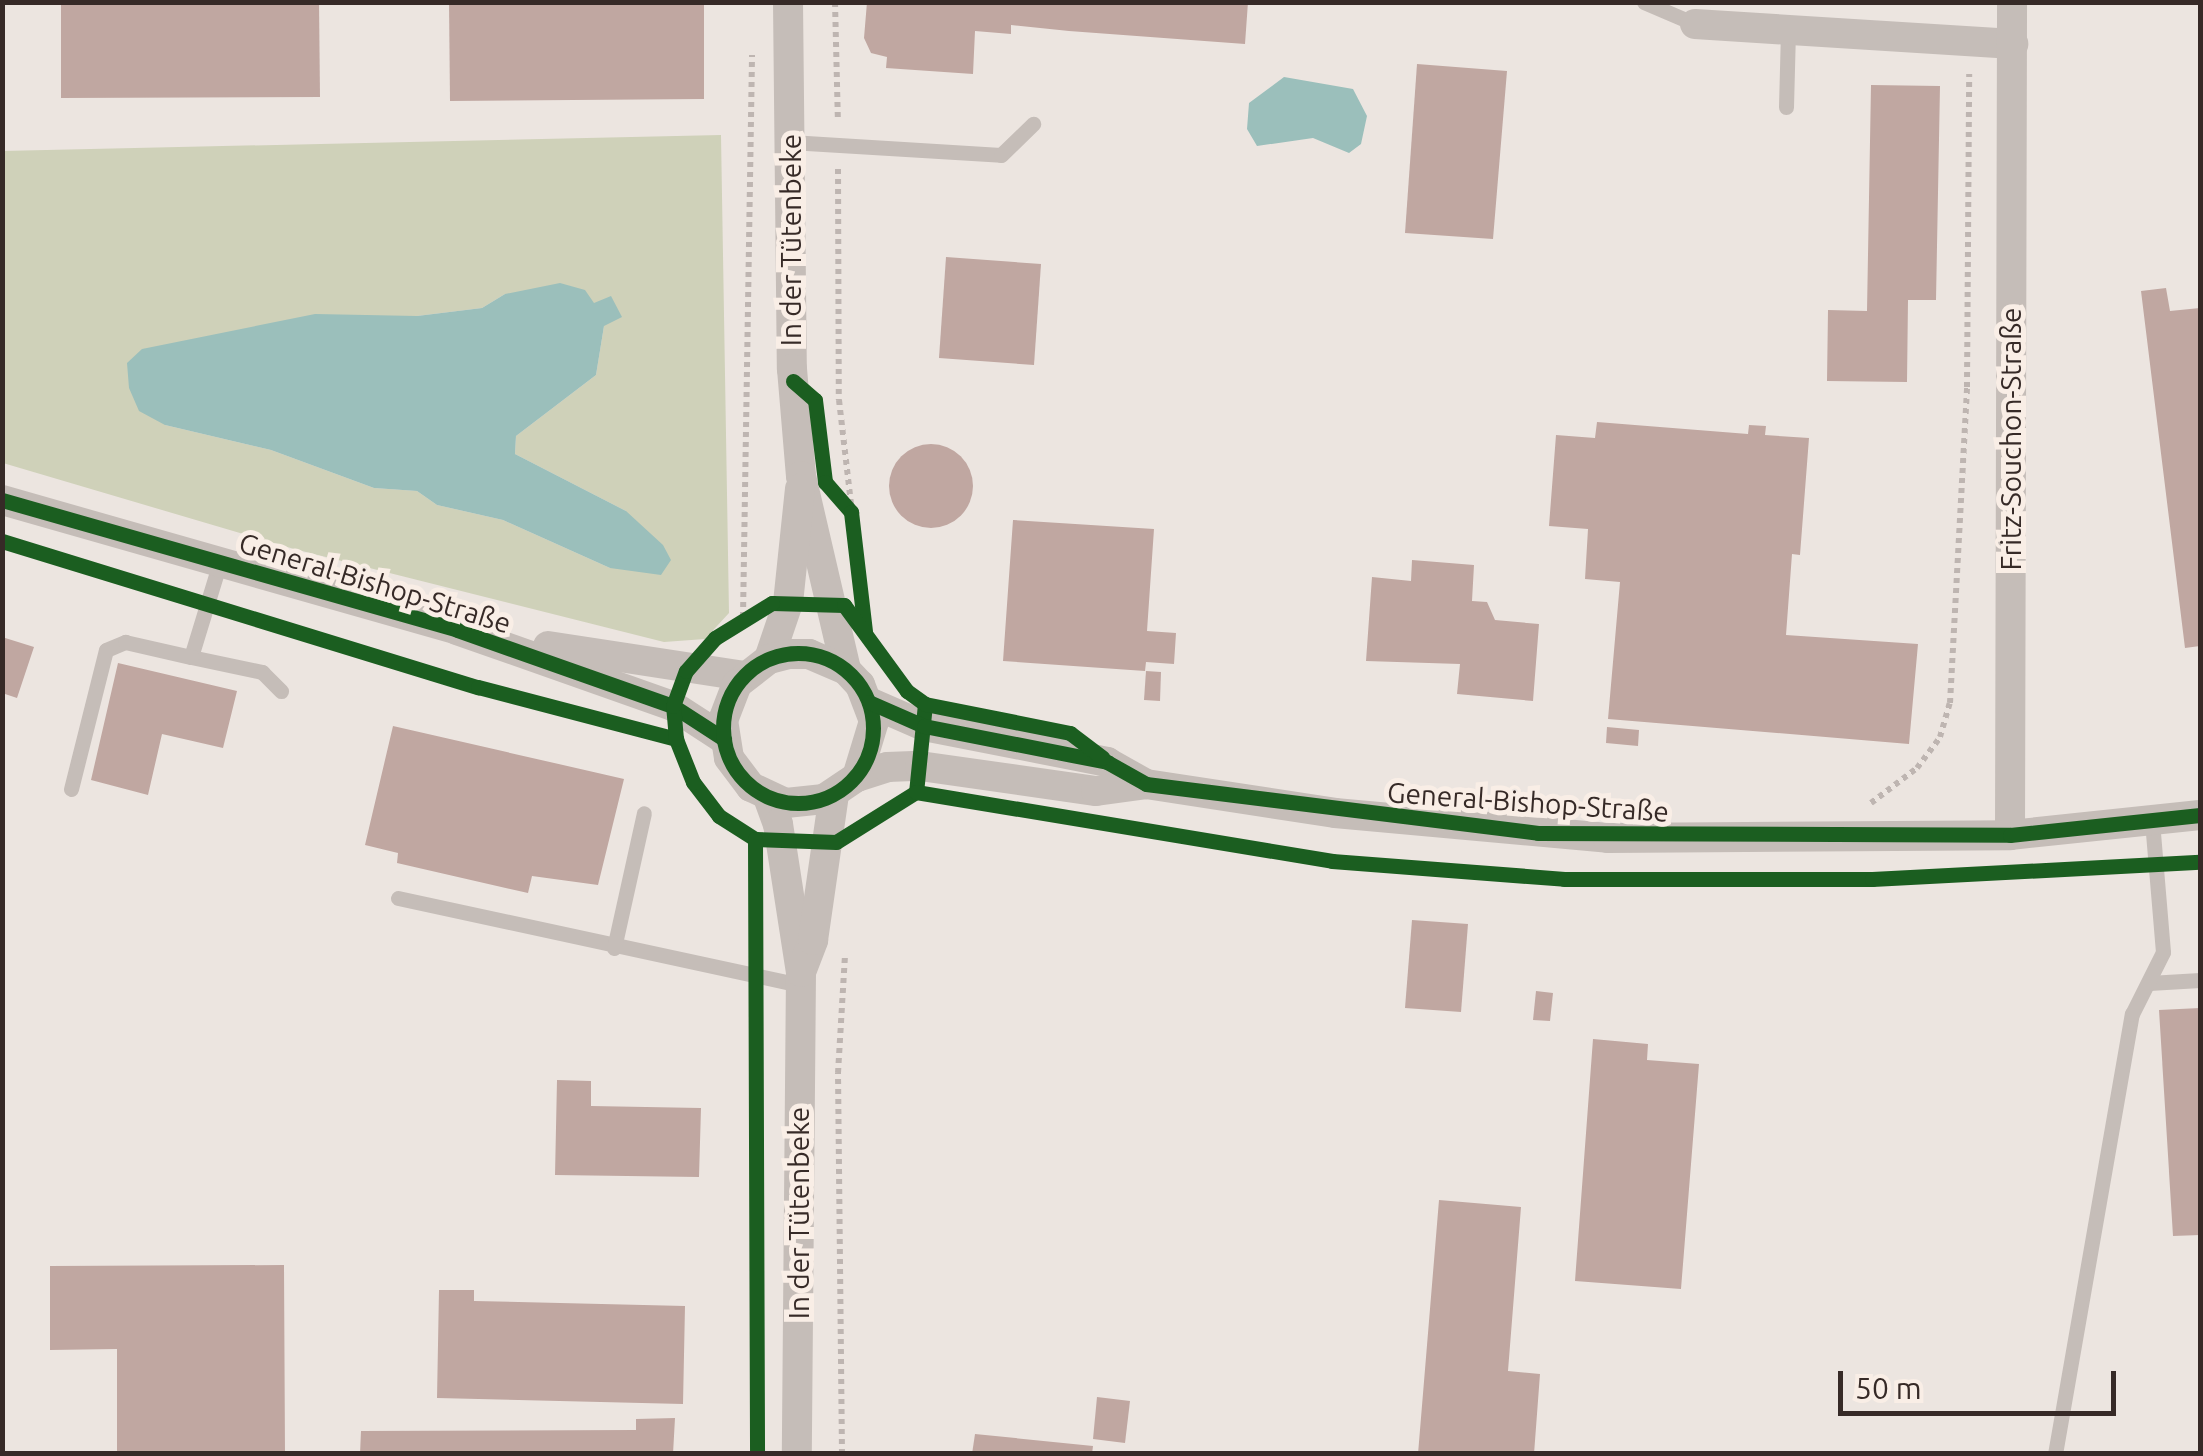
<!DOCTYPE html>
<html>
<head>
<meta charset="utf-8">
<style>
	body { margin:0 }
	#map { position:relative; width:2203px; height:1456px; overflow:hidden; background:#ece5e0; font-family:Ubuntu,sans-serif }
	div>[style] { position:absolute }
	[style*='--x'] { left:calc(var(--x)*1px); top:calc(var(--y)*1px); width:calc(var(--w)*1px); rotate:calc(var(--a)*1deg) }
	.green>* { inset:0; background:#cfd1b9 }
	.water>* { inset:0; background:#9bbfbb }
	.building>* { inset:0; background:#c0a7a1 }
	.round { border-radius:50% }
	.path>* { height:6px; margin-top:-3px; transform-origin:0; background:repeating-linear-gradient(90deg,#beb5b1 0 5px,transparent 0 10px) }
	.lane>* { height:15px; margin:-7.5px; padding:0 7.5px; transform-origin:7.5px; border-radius:7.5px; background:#c5bdb8 }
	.street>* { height:30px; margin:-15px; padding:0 15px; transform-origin:15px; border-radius:15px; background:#c5bdb8 }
	.cycleway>* { height:15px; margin:-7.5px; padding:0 7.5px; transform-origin:7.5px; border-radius:7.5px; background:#1b5e20 }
	.cycleway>.ring { margin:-7.5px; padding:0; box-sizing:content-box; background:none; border:15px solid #1b5e20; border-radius:50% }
	span { translate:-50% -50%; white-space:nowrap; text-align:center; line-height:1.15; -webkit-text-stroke:10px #f9eee6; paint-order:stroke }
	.street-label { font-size:28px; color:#362a27 }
	.frame { position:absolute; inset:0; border:5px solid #362a27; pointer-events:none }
	.scale { position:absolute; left:1838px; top:1371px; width:278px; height:45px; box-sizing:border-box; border:5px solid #362a27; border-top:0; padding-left:12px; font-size:30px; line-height:35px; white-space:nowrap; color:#362a27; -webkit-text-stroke:8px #f9eee6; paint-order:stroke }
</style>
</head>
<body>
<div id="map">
	<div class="green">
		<i style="clip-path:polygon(evenodd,721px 135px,729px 613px,705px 639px,664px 642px,294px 549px,3px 463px,2px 151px,721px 135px,505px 294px,594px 303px,604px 326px,596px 375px,516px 436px,515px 454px,626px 511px,610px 568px,503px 520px,437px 505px,417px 491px,374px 488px,271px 450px,165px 425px,417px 316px,482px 308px,505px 294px)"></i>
	</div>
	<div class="water">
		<i style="clip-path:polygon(1284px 77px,1353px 89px,1367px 116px,1361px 144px,1349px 153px,1313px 138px,1257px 146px,1247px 129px,1249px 103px)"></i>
		<i style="clip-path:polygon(560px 283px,585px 290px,594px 303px,611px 296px,622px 317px,604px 326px,596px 375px,516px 436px,515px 454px,626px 511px,663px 545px,671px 560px,661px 575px,610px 568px,503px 520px,437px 505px,417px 491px,374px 488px,271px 450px,165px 425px,139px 411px,129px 388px,127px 363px,142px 349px,315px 314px,417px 316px,482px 308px,505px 294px)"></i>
	</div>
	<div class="building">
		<i style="clip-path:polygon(61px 2px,319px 2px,320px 97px,61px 98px)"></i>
		<i style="clip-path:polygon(449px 2px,704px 2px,704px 99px,450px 101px)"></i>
		<i style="clip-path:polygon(867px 2px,1248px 2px,1245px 44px,1069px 31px,1068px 10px,1069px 31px,1011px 25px,1011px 34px,975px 31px,973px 74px,886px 68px,887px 57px,871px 53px,864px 38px)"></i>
		<i style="clip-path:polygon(1417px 64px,1507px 71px,1493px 239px,1405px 233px)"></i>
		<i style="clip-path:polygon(1871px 85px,1940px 86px,1936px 300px,1908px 300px,1907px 382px,1827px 381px,1828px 310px,1867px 311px)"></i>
		<i style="clip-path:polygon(946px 257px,1041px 264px,1034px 365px,939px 358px)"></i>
		<i style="clip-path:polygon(2166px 288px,2170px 311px,2200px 308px,2200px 646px,2185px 648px,2141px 291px)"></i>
		<i style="clip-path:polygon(1597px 422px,1748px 434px,1749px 425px,1766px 426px,1765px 435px,1809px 438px,1800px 555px,1792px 554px,1786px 635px,1918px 644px,1909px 744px,1608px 719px,1620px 582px,1585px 579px,1588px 529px,1549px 526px,1556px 435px,1595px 438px)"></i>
		<i class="round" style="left:889px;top:444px;width:84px;height:84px"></i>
		<i style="clip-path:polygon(1013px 520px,1154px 529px,1147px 631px,1176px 633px,1174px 664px,1146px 662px,1145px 671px,1003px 661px)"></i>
		<i style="clip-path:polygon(1412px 560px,1474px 565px,1472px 601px,1487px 602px,1495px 620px,1539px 624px,1533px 701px,1457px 694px,1460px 664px,1366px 661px,1372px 577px,1411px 581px)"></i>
		<i style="clip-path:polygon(2px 637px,34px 647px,17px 698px,2px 693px)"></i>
		<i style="clip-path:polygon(118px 663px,237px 691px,223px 748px,162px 734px,148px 795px,91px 780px)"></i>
		<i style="clip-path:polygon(1146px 671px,1161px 672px,1160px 701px,1144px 700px)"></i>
		<i style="clip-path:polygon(393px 726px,624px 779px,598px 885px,532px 876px,528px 893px,397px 863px,398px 853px,365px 845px)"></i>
		<i style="clip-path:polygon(1607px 727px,1639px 730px,1638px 746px,1606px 743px)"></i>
		<i style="clip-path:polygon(1412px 920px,1468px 924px,1461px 1012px,1405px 1008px)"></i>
		<i style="clip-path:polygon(1536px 991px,1553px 993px,1550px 1021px,1533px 1020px)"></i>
		<i style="clip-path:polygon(2200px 1008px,2200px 1235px,2173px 1236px,2159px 1010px)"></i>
		<i style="clip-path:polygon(1593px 1039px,1648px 1044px,1647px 1060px,1699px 1064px,1681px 1289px,1575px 1281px)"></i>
		<i style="clip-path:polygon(557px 1080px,591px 1081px,591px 1106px,701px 1108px,699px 1177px,555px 1175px)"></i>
		<i style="clip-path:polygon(1439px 1200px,1521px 1207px,1508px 1371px,1540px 1374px,1534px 1454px,1418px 1454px)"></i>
		<i style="clip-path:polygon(284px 1265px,285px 1454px,117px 1454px,117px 1349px,50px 1350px,50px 1266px)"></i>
		<i style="clip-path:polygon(439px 1290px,474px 1290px,474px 1301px,685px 1306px,683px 1404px,437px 1398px)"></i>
		<i style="clip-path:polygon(1097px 1397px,1130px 1401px,1125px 1443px,1093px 1439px)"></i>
		<i style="clip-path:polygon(675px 1418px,673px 1454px,360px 1454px,361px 1431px,636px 1430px,636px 1419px)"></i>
		<i style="clip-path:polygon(975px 1434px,1093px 1446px,1092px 1454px,972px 1454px)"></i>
	</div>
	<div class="path">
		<i style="--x:835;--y:2;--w:119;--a:88.6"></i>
		<i style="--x:838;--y:169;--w:231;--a:89.8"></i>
		<i style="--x:839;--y:400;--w:156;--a:83.4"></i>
		<i style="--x:2;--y:541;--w:191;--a:16.7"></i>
		<i style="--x:772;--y:603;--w:72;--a:1.6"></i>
		<i style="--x:844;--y:605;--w:107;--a:53.8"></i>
		<i style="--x:907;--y:691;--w:22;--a:36"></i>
		<i style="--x:925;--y:704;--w:88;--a:95.8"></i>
		<i style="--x:916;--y:792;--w:94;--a:148"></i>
		<i style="--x:836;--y:842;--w:81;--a:-177.9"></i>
		<i style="--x:755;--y:839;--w:43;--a:-147.4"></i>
		<i style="--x:719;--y:816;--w:43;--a:-127.4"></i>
		<i style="--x:693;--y:782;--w:46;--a:-111.6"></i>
		<i style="--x:676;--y:739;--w:33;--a:-95"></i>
		<i style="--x:673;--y:706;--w:37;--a:-70"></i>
		<i style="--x:686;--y:671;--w:44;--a:-48.7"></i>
		<i style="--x:715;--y:638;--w:67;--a:-31.6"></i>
		<i style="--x:230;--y:610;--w:388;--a:16.5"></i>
		<i style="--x:743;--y:617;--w:562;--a:-89.08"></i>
		<i style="--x:1871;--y:803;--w:58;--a:-37.3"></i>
		<i style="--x:1917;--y:768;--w:39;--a:-53"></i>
		<i style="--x:1940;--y:737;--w:35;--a:-74"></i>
		<i style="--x:1950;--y:703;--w:316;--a:-86.9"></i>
		<i style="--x:1967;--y:387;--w:313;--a:-89.6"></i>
		<i style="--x:1099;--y:826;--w:236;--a:8.5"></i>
		<i style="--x:1332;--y:861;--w:233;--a:4.4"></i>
		<i style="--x:1564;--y:879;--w:308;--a:0"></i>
		<i style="--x:1872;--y:879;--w:261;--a:-2.2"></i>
		<i style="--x:2180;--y:865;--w:20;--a:-9"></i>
		<i style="--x:755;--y:915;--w:37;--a:88"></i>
		<i style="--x:756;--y:1000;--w:454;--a:89.9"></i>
		<i style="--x:842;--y:1454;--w:381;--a:-90.6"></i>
		<i style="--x:838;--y:1073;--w:117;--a:-86.6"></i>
	</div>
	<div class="lane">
		<i style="--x:1644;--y:2;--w:56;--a:23.3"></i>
		<i style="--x:1786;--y:107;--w:76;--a:-88.5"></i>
		<i style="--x:790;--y:142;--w:211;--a:3.5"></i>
		<i style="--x:1001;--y:155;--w:45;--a:-44.1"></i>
		<i style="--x:220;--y:562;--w:99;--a:107"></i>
		<i style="--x:191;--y:657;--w:73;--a:11.9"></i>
		<i style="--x:262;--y:672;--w:27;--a:45"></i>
		<i style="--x:71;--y:789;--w:143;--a:-75.9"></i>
		<i style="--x:106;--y:650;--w:21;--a:-23"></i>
		<i style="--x:125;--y:642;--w:68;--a:12.8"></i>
		<i style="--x:398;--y:898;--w:412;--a:12.2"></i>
		<i style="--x:614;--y:948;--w:138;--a:-77.5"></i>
		<i style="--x:2149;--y:983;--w:51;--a:-3.4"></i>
		<i style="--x:2055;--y:1454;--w:447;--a:-80.1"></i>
		<i style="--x:2132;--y:1014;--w:69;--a:-63.4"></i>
		<i style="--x:2163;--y:952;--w:132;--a:-94.8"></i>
	</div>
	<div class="street">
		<i style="--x:788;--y:2;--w:367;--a:89.4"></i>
		<i style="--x:792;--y:369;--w:107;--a:85.2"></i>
		<i style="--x:801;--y:476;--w:199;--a:76.9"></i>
		<i style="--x:1695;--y:24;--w:319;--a:3.6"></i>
		<i style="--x:2;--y:500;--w:473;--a:15.9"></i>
		<i style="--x:457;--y:630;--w:229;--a:19.4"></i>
		<i style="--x:673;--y:706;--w:61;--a:32.9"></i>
		<i style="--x:548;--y:646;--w:199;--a:8.7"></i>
		<i style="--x:769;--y:659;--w:59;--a:-71.3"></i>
		<i style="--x:788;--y:603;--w:115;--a:-84"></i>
		<i style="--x:869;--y:702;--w:60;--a:23.6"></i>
		<i style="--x:924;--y:726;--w:187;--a:11.1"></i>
		<i style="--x:1107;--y:762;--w:45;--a:29.4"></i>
		<i style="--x:857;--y:777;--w:59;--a:-73.1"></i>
		<i style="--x:874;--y:721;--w:39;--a:-111"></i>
		<i style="--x:860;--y:685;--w:21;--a:-133"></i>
		<i style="--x:846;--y:670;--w:40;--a:-156.6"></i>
		<i style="--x:809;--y:654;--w:20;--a:180"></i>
		<i style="--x:789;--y:654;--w:21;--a:166"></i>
		<i style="--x:769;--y:659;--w:41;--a:142"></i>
		<i style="--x:737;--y:684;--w:39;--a:111"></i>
		<i style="--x:723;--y:720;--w:38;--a:81"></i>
		<i style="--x:729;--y:758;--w:36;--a:53"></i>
		<i style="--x:751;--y:787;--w:38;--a:25"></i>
		<i style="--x:786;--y:803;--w:38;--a:-6"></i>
		<i style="--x:824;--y:799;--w:40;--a:-34"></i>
		<i style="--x:857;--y:777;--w:32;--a:-18"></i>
		<i style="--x:887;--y:767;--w:33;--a:-2"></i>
		<i style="--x:920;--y:766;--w:178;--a:8.1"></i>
		<i style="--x:1096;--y:791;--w:50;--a:-8"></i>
		<i style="--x:1146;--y:784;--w:191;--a:8.7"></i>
		<i style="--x:1335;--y:813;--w:274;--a:5.2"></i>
		<i style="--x:1608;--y:838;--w:402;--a:-0.4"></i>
		<i style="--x:2010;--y:835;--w:191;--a:-6"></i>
		<i style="--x:768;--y:797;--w:29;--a:70"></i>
		<i style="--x:778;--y:824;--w:150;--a:81.2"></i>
		<i style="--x:801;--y:972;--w:482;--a:90.5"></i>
		<i style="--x:2010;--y:835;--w:833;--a:-89.86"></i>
		<i style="--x:801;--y:972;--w:34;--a:-69"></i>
		<i style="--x:813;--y:940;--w:148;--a:-81.8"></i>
	</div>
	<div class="cycleway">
		<i style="--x:793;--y:381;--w:29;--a:41"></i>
		<i style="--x:815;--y:400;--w:83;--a:83"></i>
		<i style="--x:825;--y:482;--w:40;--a:49"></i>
		<i style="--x:851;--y:512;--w:121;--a:83.3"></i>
		<i style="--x:2;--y:500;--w:473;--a:15.9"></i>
		<i style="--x:457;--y:630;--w:229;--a:19.4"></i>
		<i style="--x:673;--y:706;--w:61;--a:32.9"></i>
		<i style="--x:2;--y:541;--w:498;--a:17.1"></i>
		<i style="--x:478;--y:687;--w:205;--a:14.7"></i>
		<i style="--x:772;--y:603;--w:72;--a:1.6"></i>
		<i style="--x:844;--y:605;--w:107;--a:53.8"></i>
		<i style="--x:907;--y:691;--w:22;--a:36"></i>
		<i style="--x:925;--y:704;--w:88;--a:95.8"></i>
		<i style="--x:916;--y:792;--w:94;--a:148"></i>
		<i style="--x:836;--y:842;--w:81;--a:-177.9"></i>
		<i style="--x:755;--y:839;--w:43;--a:-147.4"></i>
		<i style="--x:719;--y:816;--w:43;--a:-127.4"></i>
		<i style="--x:693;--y:782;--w:46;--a:-111.6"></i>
		<i style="--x:676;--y:739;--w:33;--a:-95"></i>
		<i style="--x:673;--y:706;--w:37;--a:-70"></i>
		<i style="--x:686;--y:671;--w:44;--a:-48.7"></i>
		<i style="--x:715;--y:638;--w:67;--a:-31.6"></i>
		<i class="ring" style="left:723px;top:653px;width:135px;height:135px"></i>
		<i style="--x:869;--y:702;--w:60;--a:23.6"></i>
		<i style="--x:924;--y:726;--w:187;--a:11.1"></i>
		<i style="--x:1107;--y:762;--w:45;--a:29.4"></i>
		<i style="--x:1146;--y:784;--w:395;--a:7.1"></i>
		<i style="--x:1538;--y:833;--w:472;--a:0.2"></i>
		<i style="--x:2010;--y:835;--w:191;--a:-6"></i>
		<i style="--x:925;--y:704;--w:148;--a:11.3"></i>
		<i style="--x:1070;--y:733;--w:41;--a:37.1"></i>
		<i style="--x:916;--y:792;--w:422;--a:9.4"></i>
		<i style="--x:1332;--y:861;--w:233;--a:4.4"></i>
		<i style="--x:1564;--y:879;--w:308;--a:0"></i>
		<i style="--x:1872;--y:879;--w:328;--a:-3"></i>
		<i style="--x:755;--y:839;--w:615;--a:89.81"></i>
	</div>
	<div class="street-label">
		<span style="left:791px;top:240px;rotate:-90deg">In der Tütenbeke</span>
		<span style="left:2011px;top:439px;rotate:-90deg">Fritz-Souchon-Straße</span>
		<span style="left:375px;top:583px;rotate:17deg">General-Bishop-Straße</span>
		<span style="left:1528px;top:802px;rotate:4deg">General-Bishop-Straße</span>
		<span style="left:799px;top:1213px;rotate:-90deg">In der Tütenbeke</span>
	</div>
	<div class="frame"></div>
	<div class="scale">50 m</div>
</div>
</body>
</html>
